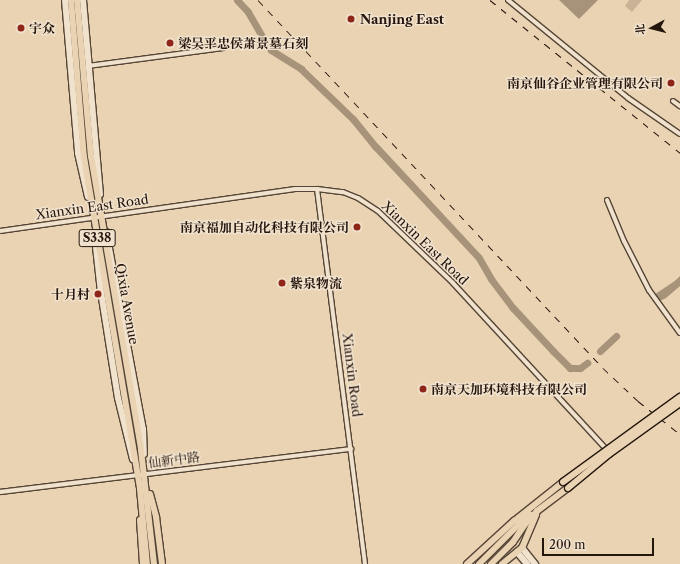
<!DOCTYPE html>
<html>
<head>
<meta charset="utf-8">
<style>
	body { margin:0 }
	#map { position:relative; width:680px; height:564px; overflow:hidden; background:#e9d3b2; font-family:"Libre Caslon Text","Noto Serif SC",serif }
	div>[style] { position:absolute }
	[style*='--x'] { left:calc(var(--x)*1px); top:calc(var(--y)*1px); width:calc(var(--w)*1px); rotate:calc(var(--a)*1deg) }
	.green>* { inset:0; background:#c8b396 }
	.water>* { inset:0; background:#a6937a }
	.river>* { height:7px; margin:-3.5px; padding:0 3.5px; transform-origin:3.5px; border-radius:3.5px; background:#a6937a }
	.roads { filter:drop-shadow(1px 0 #554536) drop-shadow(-1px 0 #554536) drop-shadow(0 1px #554536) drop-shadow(0 -1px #554536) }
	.street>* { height:4px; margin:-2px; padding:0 2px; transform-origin:2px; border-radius:2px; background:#f1e2cd }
	.secondary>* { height:6px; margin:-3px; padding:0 3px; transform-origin:3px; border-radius:3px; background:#f1e2cd }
	.primary>* { height:6px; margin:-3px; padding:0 3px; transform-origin:3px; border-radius:3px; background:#e9d3b2 }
	.rail>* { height:1px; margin-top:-0.5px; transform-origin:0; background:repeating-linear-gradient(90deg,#24160d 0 7px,transparent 0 14px) }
	.bridges { filter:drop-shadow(1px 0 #24160d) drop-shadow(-1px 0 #24160d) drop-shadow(0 1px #24160d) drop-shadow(0 -1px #24160d) }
	.primary-bridge>* { height:6px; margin:-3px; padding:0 3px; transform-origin:3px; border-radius:3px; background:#e9d3b2 }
	.dots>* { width:11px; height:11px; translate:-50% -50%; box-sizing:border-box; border:2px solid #f1e2cd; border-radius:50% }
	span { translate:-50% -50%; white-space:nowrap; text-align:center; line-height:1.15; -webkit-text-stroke:3px #f1e2cd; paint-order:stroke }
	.shield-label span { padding:1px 3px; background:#f1e2cd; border:1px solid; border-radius:3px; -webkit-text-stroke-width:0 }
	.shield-label { font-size:12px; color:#24160d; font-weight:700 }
	.poi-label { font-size:13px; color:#24160d; font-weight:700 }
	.left { translate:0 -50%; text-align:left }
	.right { translate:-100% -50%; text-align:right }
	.street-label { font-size:13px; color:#24160d }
	.north { position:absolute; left:632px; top:8px; width:40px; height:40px; -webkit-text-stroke:3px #f1e2cd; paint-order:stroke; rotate:263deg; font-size:11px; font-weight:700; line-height:16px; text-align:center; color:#24160d }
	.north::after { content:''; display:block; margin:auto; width:14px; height:18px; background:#24160d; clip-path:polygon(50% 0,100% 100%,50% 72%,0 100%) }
	.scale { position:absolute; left:542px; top:538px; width:112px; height:18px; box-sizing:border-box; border:2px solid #24160d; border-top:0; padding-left:5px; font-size:12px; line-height:14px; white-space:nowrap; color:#24160d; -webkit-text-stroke:3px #f1e2cd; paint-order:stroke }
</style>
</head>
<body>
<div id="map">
	<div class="green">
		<i style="clip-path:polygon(629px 0,642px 0,632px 12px,625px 6px)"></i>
	</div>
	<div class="water">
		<i style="clip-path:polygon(559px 0,598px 0,579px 19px)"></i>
		<i style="clip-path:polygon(680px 276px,680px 286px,666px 298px,660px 301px,656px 300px)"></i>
	</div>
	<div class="river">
		<i style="--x:237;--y:0;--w:16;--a:47"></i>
		<i style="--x:248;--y:12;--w:32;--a:60"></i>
		<i style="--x:264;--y:40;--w:12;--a:55"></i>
		<i style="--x:271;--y:50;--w:36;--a:32"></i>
		<i style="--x:301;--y:69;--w:72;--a:43.9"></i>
		<i style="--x:353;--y:119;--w:36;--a:51"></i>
		<i style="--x:376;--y:147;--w:151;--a:47.1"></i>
		<i style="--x:479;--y:258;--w:24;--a:60"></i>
		<i style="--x:491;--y:279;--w:36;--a:53"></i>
		<i style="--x:513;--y:308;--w:59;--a:47.1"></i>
		<i style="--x:553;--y:351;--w:24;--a:45"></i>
		<i style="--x:570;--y:368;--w:10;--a:0"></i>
		<i style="--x:580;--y:368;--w:9;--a:-36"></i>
		<i style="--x:656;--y:297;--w:29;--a:-34"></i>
		<i style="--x:600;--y:351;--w:22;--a:-43"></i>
	</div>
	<div class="roads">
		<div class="street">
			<i style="--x:508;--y:0;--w:155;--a:39.2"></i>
			<i style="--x:628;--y:98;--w:63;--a:34.7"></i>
			<i style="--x:88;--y:66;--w:136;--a:-7.6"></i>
			<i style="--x:673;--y:101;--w:9;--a:36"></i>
			<i style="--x:317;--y:189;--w:378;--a:82.7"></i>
			<i style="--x:607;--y:200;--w:44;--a:67.5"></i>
			<i style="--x:624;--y:241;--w:55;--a:63"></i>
			<i style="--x:649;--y:290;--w:53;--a:54.2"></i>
			<i style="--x:0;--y:231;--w:298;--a:-8.1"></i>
			<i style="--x:295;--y:189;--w:22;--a:0"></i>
			<i style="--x:317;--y:189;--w:26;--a:7"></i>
			<i style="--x:343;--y:192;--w:16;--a:22"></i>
			<i style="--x:358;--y:198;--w:24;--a:33"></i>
			<i style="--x:378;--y:211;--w:104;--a:43.8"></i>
			<i style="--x:453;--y:283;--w:227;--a:47.3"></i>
			<i style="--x:0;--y:492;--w:354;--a:-7"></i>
		</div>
		<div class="secondary">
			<i style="--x:65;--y:0;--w:154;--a:85.1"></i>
			<i style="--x:78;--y:153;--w:45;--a:77.2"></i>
			<i style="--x:83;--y:0;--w:195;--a:85"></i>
			<i style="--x:106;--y:232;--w:200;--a:79.4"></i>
			<i style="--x:143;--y:429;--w:25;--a:88"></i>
			<i style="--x:95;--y:238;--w:54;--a:83.7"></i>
			<i style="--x:101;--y:292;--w:107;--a:80.9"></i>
			<i style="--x:118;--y:398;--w:63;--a:76.2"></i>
			<i style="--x:522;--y:548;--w:21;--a:51"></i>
			<i style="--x:517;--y:552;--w:16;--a:50"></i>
		</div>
		<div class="primary">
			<i style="--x:71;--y:0;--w:158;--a:85.3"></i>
			<i style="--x:84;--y:157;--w:337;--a:80.4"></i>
			<i style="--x:140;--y:489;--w:75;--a:84.7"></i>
			<i style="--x:77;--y:0;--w:157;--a:84.9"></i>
			<i style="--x:91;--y:156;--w:298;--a:80.3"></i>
			<i style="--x:141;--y:450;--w:115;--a:83.5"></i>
			<i style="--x:150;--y:494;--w:24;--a:75"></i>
			<i style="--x:156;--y:517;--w:47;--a:82.7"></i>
			<i style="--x:140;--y:520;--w:44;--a:86.1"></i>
			<i style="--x:467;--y:564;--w:64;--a:-42.5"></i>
			<i style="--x:514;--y:521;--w:63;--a:-38.5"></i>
			<i style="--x:479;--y:564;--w:71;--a:-45"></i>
			<i style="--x:491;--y:564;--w:31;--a:-45"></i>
			<i style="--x:513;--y:542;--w:22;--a:-56"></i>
			<i style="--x:525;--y:524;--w:18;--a:-47"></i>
			<i style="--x:537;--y:511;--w:39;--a:-37"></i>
			<i style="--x:502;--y:564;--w:26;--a:-39"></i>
			<i style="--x:522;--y:548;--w:36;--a:-67"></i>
		</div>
	</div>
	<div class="rail">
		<i style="--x:258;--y:0;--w:504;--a:46.85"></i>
		<i style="--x:603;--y:368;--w:48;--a:43.3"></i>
		<i style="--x:638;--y:401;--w:53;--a:38.2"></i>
		<i style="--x:490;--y:0;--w:244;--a:38.8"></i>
	</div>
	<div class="bridges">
		<div class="primary-bridge">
			<i style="--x:563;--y:482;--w:145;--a:-36"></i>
			<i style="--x:568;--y:488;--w:53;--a:-39.7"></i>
			<i style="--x:609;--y:454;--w:87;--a:-35.7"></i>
		</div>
	</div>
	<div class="dots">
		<i style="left:351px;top:19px;background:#8f2418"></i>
		<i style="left:21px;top:28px;background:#8f2418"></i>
		<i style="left:170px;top:43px;background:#8f2418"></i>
		<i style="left:671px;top:83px;background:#8f2418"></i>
		<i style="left:357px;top:227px;background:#8f2418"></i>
		<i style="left:282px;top:283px;background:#8f2418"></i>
		<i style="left:98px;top:294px;background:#8f2418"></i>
		<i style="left:423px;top:389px;background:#8f2418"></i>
	</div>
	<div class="shield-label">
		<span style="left:97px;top:238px">S338</span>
	</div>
	<div class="poi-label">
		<span class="left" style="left:360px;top:19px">Nanjing East</span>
		<span class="left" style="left:29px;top:28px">宇众</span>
		<span class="left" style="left:178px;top:43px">梁吴平忠侯萧景墓石刻</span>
		<span class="right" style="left:663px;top:83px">南京仙谷企业管理有限公司</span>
		<span class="right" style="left:349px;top:227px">南京福加自动化科技有限公司</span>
		<span class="left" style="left:290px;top:283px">紫泉物流</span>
		<span class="right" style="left:90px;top:294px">十月村</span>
		<span class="left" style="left:431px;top:389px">南京天加环境科技有限公司</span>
	</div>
	<div class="street-label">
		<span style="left:92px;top:207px;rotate:-8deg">Xianxin East Road</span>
		<span style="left:425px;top:243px;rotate:44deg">Xianxin East Road</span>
		<span style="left:127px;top:304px;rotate:80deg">Qixia Avenue</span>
		<span style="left:352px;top:375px;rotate:83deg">Xianxin Road</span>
		<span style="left:174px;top:460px;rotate:-7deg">仙新中路</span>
	</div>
	<div class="north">北</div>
	<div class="scale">200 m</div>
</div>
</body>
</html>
